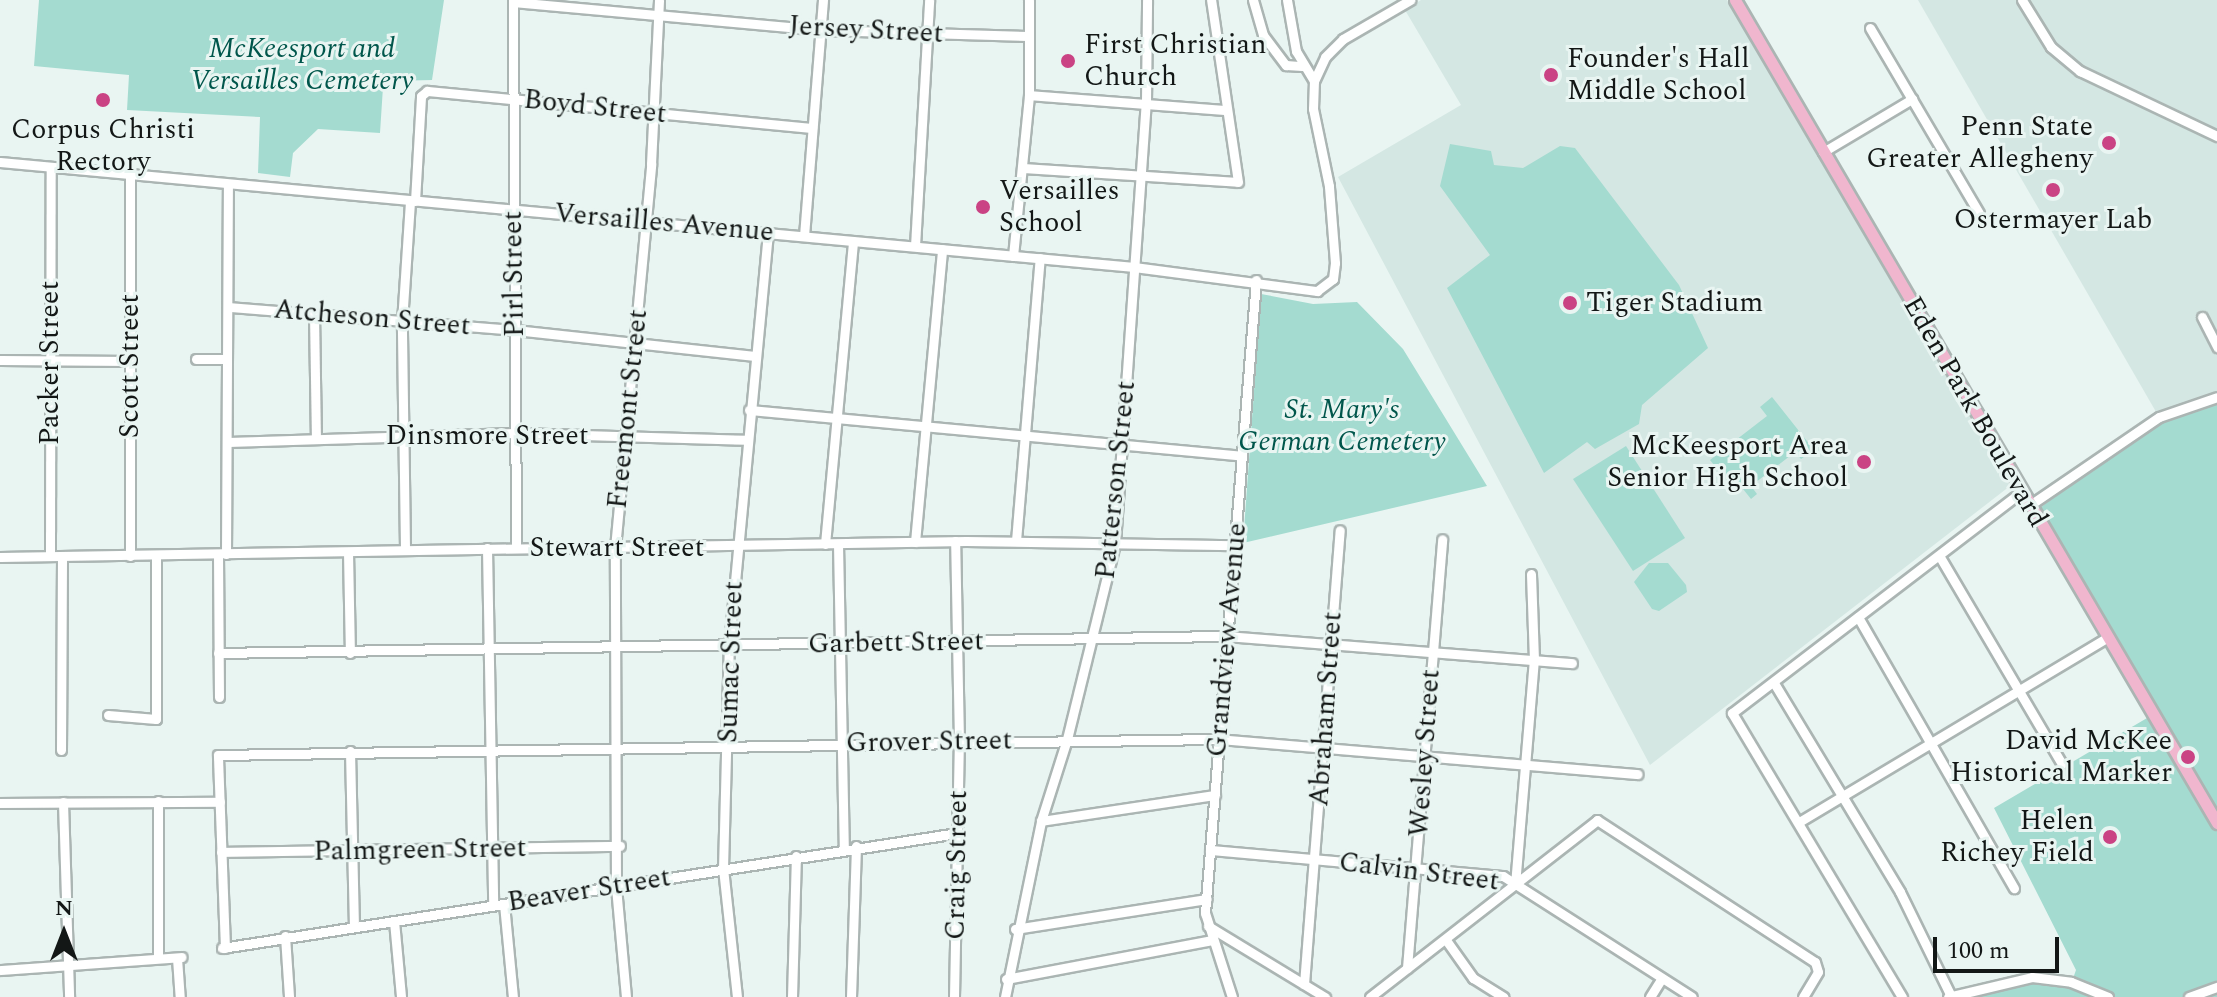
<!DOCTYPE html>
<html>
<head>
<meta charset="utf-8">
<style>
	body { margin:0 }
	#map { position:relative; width:2217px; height:997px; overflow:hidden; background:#e9f5f2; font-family:Spectral,serif }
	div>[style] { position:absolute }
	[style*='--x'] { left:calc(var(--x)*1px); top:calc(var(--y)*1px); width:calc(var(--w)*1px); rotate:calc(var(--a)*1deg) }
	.built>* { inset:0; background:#d4e7e3 }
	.green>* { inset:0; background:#a4dbd0 }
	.roads { filter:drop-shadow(2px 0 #abb5b3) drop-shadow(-2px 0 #abb5b3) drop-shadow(0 2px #abb5b3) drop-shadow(0 -2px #abb5b3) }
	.minor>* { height:9px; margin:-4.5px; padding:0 4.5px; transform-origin:4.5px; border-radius:4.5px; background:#fff }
	.major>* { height:11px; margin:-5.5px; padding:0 5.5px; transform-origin:5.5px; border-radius:5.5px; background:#f0b6ce }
	.dots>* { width:22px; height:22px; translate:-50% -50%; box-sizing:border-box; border:4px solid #e9f5f2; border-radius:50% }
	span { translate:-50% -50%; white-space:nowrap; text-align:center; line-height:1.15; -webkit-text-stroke:6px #e9f5f2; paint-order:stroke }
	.street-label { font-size:28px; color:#131716 }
	.poi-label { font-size:28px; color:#131716 }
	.left { translate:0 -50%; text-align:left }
	.right { translate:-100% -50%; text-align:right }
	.park-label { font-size:28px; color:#00564b; font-style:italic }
	.north { position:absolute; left:24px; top:893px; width:80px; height:80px; -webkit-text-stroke:6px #e9f5f2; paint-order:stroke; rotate:0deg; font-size:22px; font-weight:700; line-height:32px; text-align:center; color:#131716 }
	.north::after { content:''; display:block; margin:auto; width:28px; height:36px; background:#131716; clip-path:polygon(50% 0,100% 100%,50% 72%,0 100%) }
	.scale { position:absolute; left:1933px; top:937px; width:126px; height:36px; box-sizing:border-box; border:4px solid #131716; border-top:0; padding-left:10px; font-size:24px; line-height:28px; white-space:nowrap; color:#131716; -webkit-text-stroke:6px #e9f5f2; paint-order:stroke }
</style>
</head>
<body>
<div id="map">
	<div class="built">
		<i style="clip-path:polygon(1421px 0,1727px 0,2010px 486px,1650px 765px,1338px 177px,1461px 105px,1405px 10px)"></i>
		<i style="clip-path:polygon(1918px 0,2217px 0,2217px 397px,2159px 417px)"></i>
	</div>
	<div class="green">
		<i style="clip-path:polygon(39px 0,444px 0,432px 80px,392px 81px,383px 87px,380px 133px,318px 129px,293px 153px,290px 177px,258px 173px,260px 117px,127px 110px,129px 75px,34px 66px)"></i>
		<i style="clip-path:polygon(1450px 144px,1491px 151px,1494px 165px,1523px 168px,1560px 146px,1575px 148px,1679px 285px,1708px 348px,1642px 405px,1639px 424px,1595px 449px,1587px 442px,1544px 473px,1447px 288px,1490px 255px,1440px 186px)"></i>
		<i style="clip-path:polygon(1261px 294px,1313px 304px,1357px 302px,1403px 349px,1487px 486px,1243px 543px)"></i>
		<i style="clip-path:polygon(1772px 397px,1814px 450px,1801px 459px,1795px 452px,1751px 486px,1757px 494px,1751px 499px,1743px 489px,1737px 494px,1710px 460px,1767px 416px,1760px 407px)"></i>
		<i style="clip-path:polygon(2217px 403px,2217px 997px,1966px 997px,2032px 982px,2070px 987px,2076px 970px,1994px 808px,2159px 711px,2040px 508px,2117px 448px,2161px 422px)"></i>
		<i style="clip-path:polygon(1626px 446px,1685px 538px,1633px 571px,1573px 479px)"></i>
		<i style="clip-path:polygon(1649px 563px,1668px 563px,1686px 585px,1687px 592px,1659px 611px,1652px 609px,1634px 582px)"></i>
	</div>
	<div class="roads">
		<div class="minor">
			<i style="--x:513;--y:0;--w:548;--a:89.69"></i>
			<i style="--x:1253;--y:0;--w:36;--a:74"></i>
			<i style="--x:1263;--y:35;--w:38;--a:53"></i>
			<i style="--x:1286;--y:65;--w:16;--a:4"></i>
			<i style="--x:1287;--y:0;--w:52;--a:80"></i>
			<i style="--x:1296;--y:51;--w:35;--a:59"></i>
			<i style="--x:2022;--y:0;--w:55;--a:58.3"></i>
			<i style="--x:2051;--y:47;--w:38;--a:40"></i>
			<i style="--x:2080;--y:71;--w:152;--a:25.4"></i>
			<i style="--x:513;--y:2;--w:310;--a:5.2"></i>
			<i style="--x:822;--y:30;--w:206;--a:1.7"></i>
			<i style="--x:1870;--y:28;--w:215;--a:59.5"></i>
			<i style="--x:1029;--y:95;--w:198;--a:4.4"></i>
			<i style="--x:1823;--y:152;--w:104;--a:-30.8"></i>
			<i style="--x:0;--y:162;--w:1139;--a:5.29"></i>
			<i style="--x:1134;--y:267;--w:185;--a:7.5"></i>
			<i style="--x:1317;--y:291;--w:20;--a:-37"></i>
			<i style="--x:1333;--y:279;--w:16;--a:-83"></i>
			<i style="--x:1335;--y:263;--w:77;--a:-94.5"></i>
			<i style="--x:1329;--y:186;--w:79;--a:-101.7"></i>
			<i style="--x:1313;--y:109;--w:28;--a:-88"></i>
			<i style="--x:1314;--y:81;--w:26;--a:-65"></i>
			<i style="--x:1325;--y:57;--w:25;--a:-45"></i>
			<i style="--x:1343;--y:39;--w:78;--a:-30.2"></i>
			<i style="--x:1023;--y:168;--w:215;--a:3.7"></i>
			<i style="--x:1238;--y:182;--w:184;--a:-98.4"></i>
			<i style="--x:415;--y:201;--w:105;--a:-86.7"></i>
			<i style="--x:421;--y:96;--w:8;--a:-40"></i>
			<i style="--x:427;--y:91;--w:387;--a:5.5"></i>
			<i style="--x:804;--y:236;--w:237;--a:-85.4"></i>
			<i style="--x:915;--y:246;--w:246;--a:-86.7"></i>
			<i style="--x:1013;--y:256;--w:162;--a:-84.3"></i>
			<i style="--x:1029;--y:95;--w:95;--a:-90"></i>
			<i style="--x:229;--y:307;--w:287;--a:4.6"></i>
			<i style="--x:515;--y:330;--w:239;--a:6.2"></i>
			<i style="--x:314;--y:314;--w:123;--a:89.1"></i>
			<i style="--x:2202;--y:317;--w:34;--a:63"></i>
			<i style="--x:196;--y:359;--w:31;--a:0"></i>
			<i style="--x:0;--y:360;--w:130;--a:0.4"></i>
			<i style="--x:749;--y:410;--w:495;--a:5.3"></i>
			<i style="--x:228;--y:442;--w:287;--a:-1.8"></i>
			<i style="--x:515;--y:433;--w:231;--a:1.7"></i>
			<i style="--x:2030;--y:505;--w:156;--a:-34.3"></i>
			<i style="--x:2159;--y:417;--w:61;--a:-19"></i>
			<i style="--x:1016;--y:541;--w:284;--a:-85.2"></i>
			<i style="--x:915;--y:542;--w:294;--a:-84.7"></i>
			<i style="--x:825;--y:544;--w:304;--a:-84.7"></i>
			<i style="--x:838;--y:544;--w:305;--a:88.9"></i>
			<i style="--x:405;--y:548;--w:226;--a:-90.8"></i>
			<i style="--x:402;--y:322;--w:121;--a:-86.2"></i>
			<i style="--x:487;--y:548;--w:357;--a:89"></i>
			<i style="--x:348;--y:552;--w:101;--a:88.9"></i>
			<i style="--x:218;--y:554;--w:143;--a:89.6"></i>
			<i style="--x:226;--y:554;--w:369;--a:-89.7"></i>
			<i style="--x:50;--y:556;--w:386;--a:-89.9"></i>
			<i style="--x:130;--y:556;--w:379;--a:-90"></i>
			<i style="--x:0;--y:557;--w:966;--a:-0.95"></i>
			<i style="--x:966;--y:541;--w:269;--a:0.9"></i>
			<i style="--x:1940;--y:557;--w:240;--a:59.5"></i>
			<i style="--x:1858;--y:617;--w:313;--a:60.1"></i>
			<i style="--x:218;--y:653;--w:1009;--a:-0.97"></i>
			<i style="--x:1227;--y:636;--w:346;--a:4.5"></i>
			<i style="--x:1774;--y:683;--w:244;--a:58.9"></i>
			<i style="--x:1900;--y:892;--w:116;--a:63.9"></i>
			<i style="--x:108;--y:715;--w:48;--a:4.8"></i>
			<i style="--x:156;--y:719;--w:164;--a:-90"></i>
			<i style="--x:61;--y:750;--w:193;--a:-89.7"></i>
			<i style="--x:350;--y:751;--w:176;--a:88.7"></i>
			<i style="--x:158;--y:801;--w:157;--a:90"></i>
			<i style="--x:63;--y:802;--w:195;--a:88.2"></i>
			<i style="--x:0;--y:803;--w:220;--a:-0.3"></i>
			<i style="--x:1041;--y:821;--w:176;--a:-8.5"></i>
			<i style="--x:1799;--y:822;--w:359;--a:-30.9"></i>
			<i style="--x:1210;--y:850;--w:294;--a:5.1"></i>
			<i style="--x:1503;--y:876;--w:224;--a:32.6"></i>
			<i style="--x:221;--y:852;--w:399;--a:-0.9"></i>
			<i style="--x:1515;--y:885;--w:226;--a:-85.2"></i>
			<i style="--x:1534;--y:660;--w:86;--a:-92"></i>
			<i style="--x:504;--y:904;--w:93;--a:84.5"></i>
			<i style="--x:394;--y:921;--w:76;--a:84.7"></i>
			<i style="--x:1208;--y:926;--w:137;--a:31.3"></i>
			<i style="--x:1015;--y:929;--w:194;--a:-8.9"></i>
			<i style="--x:285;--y:936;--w:61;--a:86.2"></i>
			<i style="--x:1446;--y:940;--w:47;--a:54.6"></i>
			<i style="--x:1473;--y:978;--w:36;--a:32"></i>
			<i style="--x:222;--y:948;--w:744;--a:-8.89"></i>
			<i style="--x:225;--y:948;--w:193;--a:-92.1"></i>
			<i style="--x:218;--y:755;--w:1000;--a:-0.92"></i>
			<i style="--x:1218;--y:739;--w:421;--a:4.8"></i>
			<i style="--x:177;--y:958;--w:39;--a:86"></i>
			<i style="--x:1407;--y:968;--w:430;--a:-85.3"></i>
			<i style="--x:0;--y:970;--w:182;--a:-4.1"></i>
			<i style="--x:1006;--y:979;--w:210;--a:-10.7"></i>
			<i style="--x:1304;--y:984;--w:455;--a:-85.5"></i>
			<i style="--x:626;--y:997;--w:109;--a:-95.2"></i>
			<i style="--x:616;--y:888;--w:340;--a:-90.2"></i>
			<i style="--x:615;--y:548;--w:386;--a:-84.6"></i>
			<i style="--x:651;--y:164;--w:164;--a:-87.2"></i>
			<i style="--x:737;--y:997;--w:129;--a:-96.2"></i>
			<i style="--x:723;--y:869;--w:224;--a:-88.5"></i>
			<i style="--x:729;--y:645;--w:414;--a:-84.6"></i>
			<i style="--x:792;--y:997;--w:141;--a:-88.4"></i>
			<i style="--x:851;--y:997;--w:151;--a:-88.1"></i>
			<i style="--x:954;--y:997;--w:255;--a:-88.9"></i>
			<i style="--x:959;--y:742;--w:201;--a:-91.1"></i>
			<i style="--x:1005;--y:997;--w:180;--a:-78.4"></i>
			<i style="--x:1041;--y:821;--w:86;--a:-72.4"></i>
			<i style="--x:1067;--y:739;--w:202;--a:-76.2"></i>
			<i style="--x:1115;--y:543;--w:442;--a:-86"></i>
			<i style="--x:1146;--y:102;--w:102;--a:-89.4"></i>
			<i style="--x:1232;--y:997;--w:88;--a:-107.8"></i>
			<i style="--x:1205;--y:913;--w:635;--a:-85.39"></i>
			<i style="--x:1370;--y:997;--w:288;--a:-37.9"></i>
			<i style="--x:1597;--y:820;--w:260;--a:33.1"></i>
			<i style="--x:1815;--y:962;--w:10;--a:73"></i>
			<i style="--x:1818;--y:972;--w:29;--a:121"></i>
			<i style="--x:1650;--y:997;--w:22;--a:-58"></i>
			<i style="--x:1902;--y:997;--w:331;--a:-120.9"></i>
			<i style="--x:1732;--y:713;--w:365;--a:-37.4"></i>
			<i style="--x:1948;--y:997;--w:86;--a:-13.4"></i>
			<i style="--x:2032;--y:977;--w:39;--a:7"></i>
			<i style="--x:2071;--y:982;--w:40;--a:22"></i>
			<i style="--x:2189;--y:997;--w:30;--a:-20"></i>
		</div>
		<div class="major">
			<i style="--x:1735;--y:0;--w:954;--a:59.64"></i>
		</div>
	</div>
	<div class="dots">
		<i style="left:1068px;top:61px;background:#ca4384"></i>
		<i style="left:1551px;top:75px;background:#ca4384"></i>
		<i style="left:103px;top:100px;background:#ca4384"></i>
		<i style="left:2109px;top:143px;background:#ca4384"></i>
		<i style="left:2053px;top:190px;background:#ca4384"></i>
		<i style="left:983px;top:207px;background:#ca4384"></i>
		<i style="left:1570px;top:303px;background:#ca4384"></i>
		<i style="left:1864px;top:462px;background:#ca4384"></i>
		<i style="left:2188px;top:757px;background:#ca4384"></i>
		<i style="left:2110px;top:837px;background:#ca4384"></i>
	</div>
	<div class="street-label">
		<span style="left:866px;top:30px;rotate:3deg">Jersey Street</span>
		<span style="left:595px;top:107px;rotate:6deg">Boyd Street</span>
		<span style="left:664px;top:223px;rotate:5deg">Versailles Avenue</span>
		<span style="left:514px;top:274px;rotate:-91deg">Pirl Street</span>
		<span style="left:372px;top:318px;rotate:5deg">Atcheson Street</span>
		<span style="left:50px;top:363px;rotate:-90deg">Packer Street</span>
		<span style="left:130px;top:366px;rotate:-90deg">Scott Street</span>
		<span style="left:628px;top:409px;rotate:-84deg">Freemont Street</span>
		<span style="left:1975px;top:412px;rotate:60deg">Eden Park Boulevard</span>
		<span style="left:487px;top:436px">Dinsmore Street</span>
		<span style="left:1116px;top:480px;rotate:-84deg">Patterson Street</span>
		<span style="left:617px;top:548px">Stewart Street</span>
		<span style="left:1227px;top:640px;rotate:-85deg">Grandview Avenue</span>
		<span style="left:896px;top:643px;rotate:-1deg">Garbett Street</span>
		<span style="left:731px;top:662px;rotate:-88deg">Sumac Street</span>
		<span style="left:1326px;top:709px;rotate:-86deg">Abraham Street</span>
		<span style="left:929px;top:742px;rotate:-1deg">Grover Street</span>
		<span style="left:1425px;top:753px;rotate:-86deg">Wesley Street</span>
		<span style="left:420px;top:850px;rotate:-1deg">Palmgreen Street</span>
		<span style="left:957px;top:865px;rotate:-89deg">Craig Street</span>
		<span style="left:1419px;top:872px;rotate:7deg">Calvin Street</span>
		<span style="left:589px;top:890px;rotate:-9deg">Beaver Street</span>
	</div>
	<div class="poi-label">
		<span class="left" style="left:1084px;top:61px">First Christian<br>Church</span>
		<span class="left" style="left:1567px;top:75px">Founder's Hall<br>Middle School</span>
		<span class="right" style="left:2093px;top:143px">Penn State<br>Greater Allegheny</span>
		<span style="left:103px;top:146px">Corpus Christi<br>Rectory</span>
		<span class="left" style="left:999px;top:207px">Versailles<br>School</span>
		<span style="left:2053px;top:220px">Ostermayer Lab</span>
		<span class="left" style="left:1586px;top:303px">Tiger Stadium</span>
		<span class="right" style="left:1848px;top:462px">McKeesport Area<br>Senior High School</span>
		<span class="right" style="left:2172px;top:757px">David McKee<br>Historical Marker</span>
		<span class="right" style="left:2094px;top:837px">Helen<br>Richey Field</span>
	</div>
	<div class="park-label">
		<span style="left:302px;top:65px">McKeesport and<br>Versailles Cemetery</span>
		<span style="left:1342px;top:426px">St. Mary's<br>German Cemetery</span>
	</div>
	<div class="north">N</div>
	<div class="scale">100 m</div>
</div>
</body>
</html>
